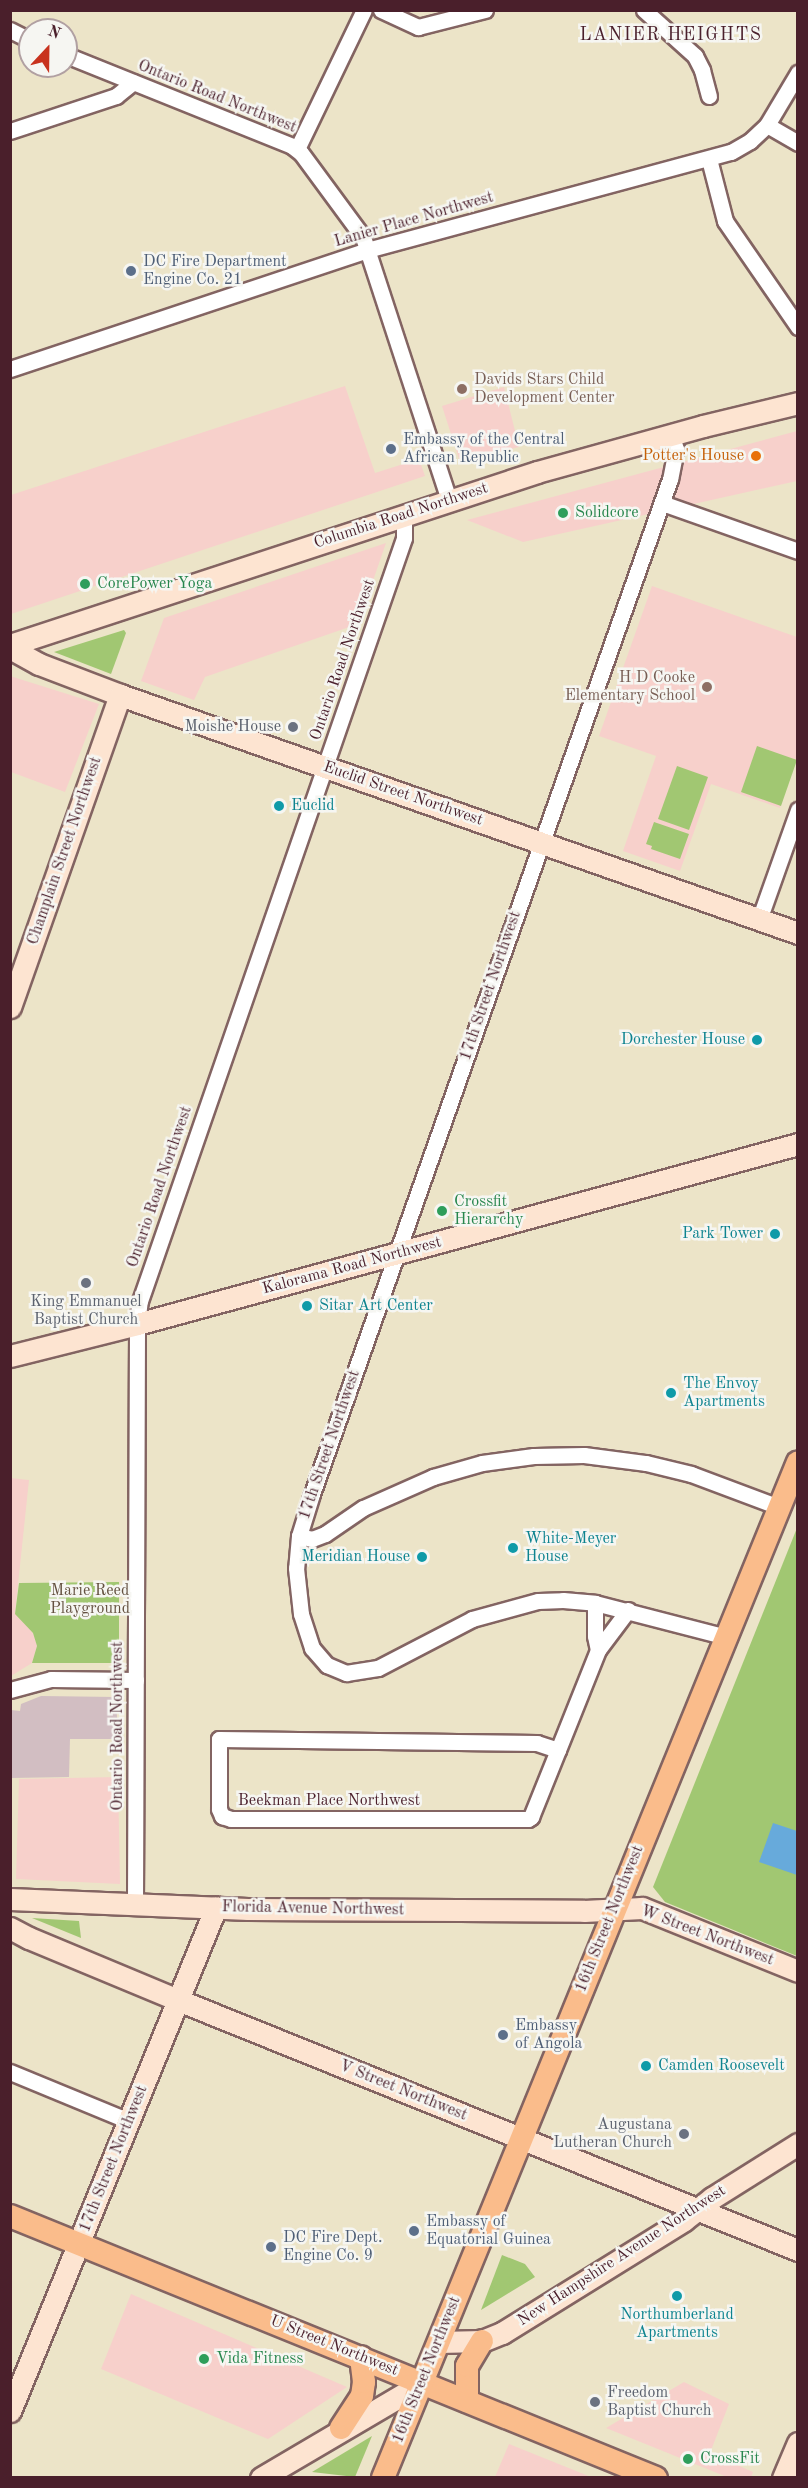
<!DOCTYPE html>
<html>
<head>
<meta charset="utf-8">
<style>
	body { margin:0 }
	#map { position:relative; width:808px; height:2488px; overflow:hidden; background:#ece4c8; font-family:"Old Standard TT",serif }
	div>[style] { position:absolute }
	[style*='--x'] { left:calc(var(--x)*1px); top:calc(var(--y)*1px); width:calc(var(--w)*1px); rotate:calc(var(--a)*1deg) }
	.built>* { inset:0; background:#f7d0cb }
	.industrial>* { inset:0; background:#d2bec2 }
	.green>* { inset:0; background:#a1c772 }
	.water>* { inset:0; background:#67aadb }
	.roads { filter:drop-shadow(2px 0 #836462) drop-shadow(-2px 0 #836462) drop-shadow(0 2px #836462) drop-shadow(0 -2px #836462) }
	.street>* { height:15px; margin:-7.5px; padding:0 7.5px; transform-origin:7.5px; border-radius:7.5px; background:#fff }
	.secondary>* { height:21px; margin:-10.5px; padding:0 10.5px; transform-origin:10.5px; border-radius:10.5px; background:#fde4d1 }
	.primary>* { height:22px; margin:-11px; padding:0 11px; transform-origin:11px; border-radius:11px; background:#fabc8b }
	.dots>* { width:16px; height:16px; translate:-50% -50%; box-sizing:border-box; border:3px solid #f6f6f2; border-radius:50% }
	span { translate:-50% -50%; white-space:nowrap; text-align:center; line-height:1.15; -webkit-text-stroke:5px #f6f6f2; paint-order:stroke }
	.street-label { font-size:16px; color:#4a1f2b }
	.service-label { font-size:16px; color:#4e5e75 }
	.left { translate:0 -50%; text-align:left }
	.education-label { font-size:16px; color:#785e54 }
	.right { translate:-100% -50%; text-align:right }
	.food-label { font-size:16px; color:#c56008 }
	.leisure-label { font-size:16px; color:#27864d }
	.worship-label { font-size:16px; color:#5b616d }
	.culture-label { font-size:16px; color:#0d838f }
	.park-label { font-size:16px; color:#645140 }
	.neighbourhood-label { font-size:18px; color:#4a1f2b; letter-spacing:1.5px }
	.frame { position:absolute; inset:0; border:12px solid #4a1f2b; pointer-events:none }
	.north { position:absolute; left:18px; top:18px; width:60px; height:60px; box-sizing:border-box; background:#f6f6f2; border:2px solid #b1a0a2; border-radius:50%; rotate:22deg; font-size:16px; font-weight:700; line-height:24px; text-align:center; color:#4a1f2b }
	.north::after { content:''; display:block; margin:auto; width:21px; height:27px; background:#c8321e; clip-path:polygon(50% 0,100% 100%,50% 72%,0 100%) }
</style>
</head>
<body>
<div id="map">
	<div class="built">
		<i style="clip-path:polygon(345px 386px,375px 473px,419px 459px,425px 476px,11px 614px,11px 495px)"></i>
		<i style="clip-path:polygon(504px 387px,519px 447px,460px 462px,442px 406px)"></i>
		<i style="clip-path:polygon(797px 431px,797px 481px,523px 542px,467px 520px)"></i>
		<i style="clip-path:polygon(386px 543px,358px 624px,205px 677px,194px 700px,141px 681px,164px 618px)"></i>
		<i style="clip-path:polygon(652px 586px,797px 637px,797px 757px,780px 808px,711px 784px,680px 871px,623px 851px,656px 756px,599px 736px)"></i>
		<i style="clip-path:polygon(10px 676px,99px 704px,65px 792px,11px 772px)"></i>
		<i style="clip-path:polygon(10px 1478px,29px 1480px,15px 1613px,33px 1633px,37px 1646px,32px 1663px,11px 1676px)"></i>
		<i style="clip-path:polygon(118px 1777px,120px 1884px,16px 1879px,19px 1779px)"></i>
		<i style="clip-path:polygon(131px 2294px,347px 2387px,268px 2439px,101px 2369px)"></i>
		<i style="clip-path:polygon(684px 2382px,729px 2404px,710px 2453px,753px 2472px,751px 2477px,727px 2477px,606px 2428px)"></i>
		<i style="clip-path:polygon(509px 2444px,591px 2477px,495px 2477px)"></i>
	</div>
	<div class="industrial">
		<i style="clip-path:polygon(41px 1696px,116px 1697px,118px 1739px,70px 1739px,69px 1777px,11px 1778px,11px 1710px,20px 1711px,21px 1704px)"></i>
	</div>
	<div class="green">
		<i style="clip-path:polygon(124px 630px,126px 633px,111px 674px,54px 652px)"></i>
		<i style="clip-path:polygon(757px 746px,797px 760px,781px 806px,741px 792px)"></i>
		<i style="clip-path:polygon(677px 766px,708px 777px,689px 830px,658px 819px)"></i>
		<i style="clip-path:polygon(654px 822px,689px 834px,680px 859px,651px 849px,652px 846px,646px 844px)"></i>
		<i style="clip-path:polygon(797px 1528px,797px 1956px,665px 1902px,653px 1887px)"></i>
		<i style="clip-path:polygon(119px 1582px,119px 1663px,32px 1663px,37px 1646px,33px 1633px,15px 1614px,19px 1583px)"></i>
		<i style="clip-path:polygon(32px 1918px,79px 1921px,81px 1938px)"></i>
		<i style="clip-path:polygon(502px 2255px,525px 2264px,535px 2277px,481px 2310px)"></i>
		<i style="clip-path:polygon(372px 2436px,355px 2477px,312px 2472px)"></i>
	</div>
	<div class="water">
		<i style="clip-path:polygon(773px 1823px,797px 1831px,797px 1875px,759px 1862px)"></i>
	</div>
	<div class="roads">
		<div class="street">
			<i style="--x:381;--y:10;--w:41;--a:24.7"></i>
			<i style="--x:418;--y:27;--w:69;--a:-14.2"></i>
			<i style="--x:644;--y:10;--w:69;--a:42"></i>
			<i style="--x:695;--y:56;--w:16;--a:63"></i>
			<i style="--x:702;--y:70;--w:27;--a:75"></i>
			<i style="--x:10;--y:30;--w:22;--a:27"></i>
			<i style="--x:66;--y:55;--w:244;--a:21.9"></i>
			<i style="--x:292;--y:146;--w:11;--a:38"></i>
			<i style="--x:301;--y:153;--w:104;--a:53.6"></i>
			<i style="--x:363;--y:237;--w:277;--a:71.9"></i>
			<i style="--x:767;--y:125;--w:36;--a:30"></i>
			<i style="--x:10;--y:131;--w:112;--a:-18.3"></i>
			<i style="--x:116;--y:96;--w:22;--a:-39"></i>
			<i style="--x:297;--y:149;--w:154;--a:-64.3"></i>
			<i style="--x:709;--y:159;--w:64;--a:75.5"></i>
			<i style="--x:725;--y:221;--w:129;--a:55.4"></i>
			<i style="--x:10;--y:369;--w:376;--a:-18.4"></i>
			<i style="--x:367;--y:250;--w:377;--a:-15.1"></i>
			<i style="--x:731;--y:152;--w:22;--a:-30"></i>
			<i style="--x:750;--y:141;--w:23;--a:-43"></i>
			<i style="--x:767;--y:125;--w:61;--a:-59.2"></i>
			<i style="--x:671;--y:435;--w:15;--a:70"></i>
			<i style="--x:676;--y:449;--w:31;--a:101"></i>
			<i style="--x:670;--y:479;--w:1076;--a:109.43"></i>
			<i style="--x:312;--y:1494;--w:44;--a:107.2"></i>
			<i style="--x:299;--y:1536;--w:32;--a:95"></i>
			<i style="--x:296;--y:1568;--w:46;--a:83.8"></i>
			<i style="--x:301;--y:1614;--w:36;--a:72"></i>
			<i style="--x:312;--y:1648;--w:23;--a:49"></i>
			<i style="--x:327;--y:1665;--w:21;--a:23"></i>
			<i style="--x:346;--y:1673;--w:32;--a:-9"></i>
			<i style="--x:378;--y:1668;--w:106;--a:-27.5"></i>
			<i style="--x:472;--y:1619;--w:68;--a:-15.3"></i>
			<i style="--x:538;--y:1601;--w:25;--a:-2"></i>
			<i style="--x:563;--y:1600;--w:32;--a:5"></i>
			<i style="--x:595;--y:1603;--w:135;--a:14.5"></i>
			<i style="--x:662;--y:503;--w:144;--a:19.4"></i>
			<i style="--x:759;--y:920;--w:117;--a:-70.5"></i>
			<i style="--x:299;--y:1536;--w:13;--a:13"></i>
			<i style="--x:312;--y:1539;--w:14;--a:-21"></i>
			<i style="--x:325;--y:1534;--w:46;--a:-34.4"></i>
			<i style="--x:363;--y:1508;--w:77;--a:-23.9"></i>
			<i style="--x:433;--y:1477;--w:51;--a:-15.9"></i>
			<i style="--x:482;--y:1463;--w:52;--a:-7.7"></i>
			<i style="--x:534;--y:1456;--w:50;--a:-1.1"></i>
			<i style="--x:584;--y:1455;--w:63;--a:7.4"></i>
			<i style="--x:646;--y:1463;--w:46;--a:13.7"></i>
			<i style="--x:691;--y:1474;--w:94;--a:20.6"></i>
			<i style="--x:595;--y:1603;--w:33;--a:90"></i>
			<i style="--x:595;--y:1636;--w:14;--a:78"></i>
			<i style="--x:10;--y:1690;--w:42;--a:-15"></i>
			<i style="--x:51;--y:1679;--w:85;--a:0.7"></i>
			<i style="--x:558;--y:1750;--w:22;--a:-162"></i>
			<i style="--x:537;--y:1743;--w:318;--a:-179.3"></i>
			<i style="--x:219;--y:1739;--w:70;--a:90"></i>
			<i style="--x:219;--y:1809;--w:8;--a:67"></i>
			<i style="--x:222;--y:1816;--w:9;--a:18"></i>
			<i style="--x:231;--y:1819;--w:297;--a:0"></i>
			<i style="--x:528;--y:1819;--w:4;--a:-34"></i>
			<i style="--x:531;--y:1817;--w:72;--a:-68.1"></i>
			<i style="--x:558;--y:1750;--w:108;--a:-68.2"></i>
			<i style="--x:598;--y:1650;--w:50;--a:-53.1"></i>
			<i style="--x:135;--y:1904;--w:580;--a:-89.8"></i>
			<i style="--x:137;--y:1324;--w:23;--a:-83"></i>
			<i style="--x:140;--y:1301;--w:807;--a:-70.91"></i>
			<i style="--x:404;--y:538;--w:24;--a:-90"></i>
			<i style="--x:10;--y:2072;--w:129;--a:22.4"></i>
		</div>
		<div class="secondary">
			<i style="--x:10;--y:645;--w:555;--a:-18.17"></i>
			<i style="--x:537;--y:472;--w:172;--a:-15.5"></i>
			<i style="--x:703;--y:426;--w:98;--a:-13.6"></i>
			<i style="--x:10;--y:648;--w:33;--a:29"></i>
			<i style="--x:39;--y:664;--w:87;--a:20.9"></i>
			<i style="--x:120;--y:695;--w:719;--a:19.34"></i>
			<i style="--x:10;--y:1007;--w:331;--a:-70.6"></i>
			<i style="--x:10;--y:1356;--w:131;--a:-14.1"></i>
			<i style="--x:137;--y:1324;--w:685;--a:-15.23"></i>
			<i style="--x:10;--y:1899;--w:238;--a:2.4"></i>
			<i style="--x:248;--y:1909;--w:336;--a:0.3"></i>
			<i style="--x:584;--y:1911;--w:58;--a:-3"></i>
			<i style="--x:642;--y:1908;--w:168;--a:22"></i>
			<i style="--x:10;--y:1928;--w:21;--a:28"></i>
			<i style="--x:29;--y:1938;--w:161;--a:22.6"></i>
			<i style="--x:178;--y:2000;--w:669;--a:21.96"></i>
			<i style="--x:439;--y:2342;--w:43;--a:-1.3"></i>
			<i style="--x:482;--y:2341;--w:22;--a:-22"></i>
			<i style="--x:502;--y:2333;--w:214;--a:-31.8"></i>
			<i style="--x:684;--y:2220;--w:36;--a:-38"></i>
			<i style="--x:712;--y:2198;--w:102;--a:-32.1"></i>
			<i style="--x:10;--y:2411;--w:544;--a:-67.77"></i>
			<i style="--x:261;--y:2478;--w:187;--a:-30.5"></i>
			<i style="--x:783;--y:2478;--w:38;--a:-67"></i>
		</div>
		<div class="primary">
			<i style="--x:10;--y:2216;--w:697;--a:22.08"></i>
			<i style="--x:467;--y:2401;--w:35;--a:-90"></i>
			<i style="--x:467;--y:2366;--w:29;--a:-59"></i>
			<i style="--x:341;--y:2428;--w:38;--a:-57"></i>
			<i style="--x:362;--y:2396;--w:14;--a:-82"></i>
			<i style="--x:364;--y:2382;--w:25;--a:-97"></i>
			<i style="--x:383;--y:2478;--w:1097;--a:-67.78"></i>
		</div>
	</div>
	<div class="dots">
		<i style="left:131px;top:271px;background:#5c6f8a"></i>
		<i style="left:462px;top:389px;background:#8d6e63"></i>
		<i style="left:391px;top:449px;background:#5c6f8a"></i>
		<i style="left:756px;top:456px;background:#e8710a"></i>
		<i style="left:563px;top:513px;background:#2e9e5b"></i>
		<i style="left:85px;top:584px;background:#2e9e5b"></i>
		<i style="left:707px;top:687px;background:#8d6e63"></i>
		<i style="left:293px;top:727px;background:#6b7280"></i>
		<i style="left:279px;top:806px;background:#0f9aa8"></i>
		<i style="left:757px;top:1040px;background:#0f9aa8"></i>
		<i style="left:442px;top:1211px;background:#2e9e5b"></i>
		<i style="left:775px;top:1234px;background:#0f9aa8"></i>
		<i style="left:86px;top:1283px;background:#6b7280"></i>
		<i style="left:307px;top:1306px;background:#0f9aa8"></i>
		<i style="left:671px;top:1393px;background:#0f9aa8"></i>
		<i style="left:513px;top:1548px;background:#0f9aa8"></i>
		<i style="left:422px;top:1557px;background:#0f9aa8"></i>
		<i style="left:503px;top:2035px;background:#5c6f8a"></i>
		<i style="left:646px;top:2066px;background:#0f9aa8"></i>
		<i style="left:684px;top:2134px;background:#6b7280"></i>
		<i style="left:414px;top:2231px;background:#5c6f8a"></i>
		<i style="left:271px;top:2247px;background:#5c6f8a"></i>
		<i style="left:677px;top:2296px;background:#0f9aa8"></i>
		<i style="left:204px;top:2359px;background:#2e9e5b"></i>
		<i style="left:595px;top:2402px;background:#6b7280"></i>
		<i style="left:688px;top:2459px;background:#2e9e5b"></i>
	</div>
	<div class="street-label">
		<span style="left:217px;top:97px;rotate:22deg">Ontario Road Northwest</span>
		<span style="left:414px;top:220px;rotate:-16deg">Lanier Place Northwest</span>
		<span style="left:401px;top:516px;rotate:-18deg">Columbia Road Northwest</span>
		<span style="left:343px;top:660px;rotate:-71deg">Ontario Road Northwest</span>
		<span style="left:403px;top:794px;rotate:19deg">Euclid Street Northwest</span>
		<span style="left:65px;top:851px;rotate:-71deg">Champlain Street Northwest</span>
		<span style="left:491px;top:986px;rotate:-71deg">17th Street Northwest</span>
		<span style="left:160px;top:1187px;rotate:-71deg">Ontario Road Northwest</span>
		<span style="left:352px;top:1266px;rotate:-15deg">Kalorama Road Northwest</span>
		<span style="left:330px;top:1445px;rotate:-71deg">17th Street Northwest</span>
		<span style="left:118px;top:1726px;rotate:-90deg">Ontario Road Northwest</span>
		<span style="left:329px;top:1801px">Beekman Place Northwest</span>
		<span style="left:313px;top:1909px;rotate:1deg">Florida Avenue Northwest</span>
		<span style="left:610px;top:1919px;rotate:-68deg">16th Street Northwest</span>
		<span style="left:707px;top:1936px;rotate:21deg">W Street Northwest</span>
		<span style="left:403px;top:2091px;rotate:22deg">V Street Northwest</span>
		<span style="left:114px;top:2159px;rotate:-68deg">17th Street Northwest</span>
		<span style="left:622px;top:2256px;rotate:-33deg">New Hampshire Avenue Northwest</span>
		<span style="left:334px;top:2346px;rotate:22deg">U Street Northwest</span>
		<span style="left:427px;top:2370px;rotate:-68deg">16th Street Northwest</span>
	</div>
	<div class="service-label">
		<span class="left" style="left:143px;top:271px">DC Fire Department<br>Engine Co. 21</span>
		<span class="left" style="left:403px;top:449px">Embassy of the Central<br>African Republic</span>
		<span class="left" style="left:515px;top:2035px">Embassy<br>of Angola</span>
		<span class="left" style="left:426px;top:2231px">Embassy of<br>Equatorial Guinea</span>
		<span class="left" style="left:283px;top:2247px">DC Fire Dept.<br>Engine Co. 9</span>
	</div>
	<div class="education-label">
		<span class="left" style="left:474px;top:389px">Davids Stars Child<br>Development Center</span>
		<span class="right" style="left:695px;top:687px">H D Cooke<br>Elementary School</span>
	</div>
	<div class="food-label">
		<span class="right" style="left:744px;top:456px">Potter's House</span>
	</div>
	<div class="leisure-label">
		<span class="left" style="left:575px;top:513px">Solidcore</span>
		<span class="left" style="left:97px;top:584px">CorePower Yoga</span>
		<span class="left" style="left:454px;top:1211px">Crossfit<br>Hierarchy</span>
		<span class="left" style="left:216px;top:2359px">Vida Fitness</span>
		<span class="left" style="left:700px;top:2459px">CrossFit</span>
	</div>
	<div class="worship-label">
		<span class="right" style="left:281px;top:727px">Moishe House</span>
		<span style="left:86px;top:1311px">King Emmanuel<br>Baptist Church</span>
		<span class="right" style="left:672px;top:2134px">Augustana<br>Lutheran Church</span>
		<span class="left" style="left:607px;top:2402px">Freedom<br>Baptist Church</span>
	</div>
	<div class="culture-label">
		<span class="left" style="left:291px;top:806px">Euclid</span>
		<span class="right" style="left:745px;top:1040px">Dorchester House</span>
		<span class="right" style="left:763px;top:1234px">Park Tower</span>
		<span class="left" style="left:319px;top:1306px">Sitar Art Center</span>
		<span class="left" style="left:683px;top:1393px">The Envoy<br>Apartments</span>
		<span class="left" style="left:525px;top:1548px">White-Meyer<br>House</span>
		<span class="right" style="left:410px;top:1557px">Meridian House</span>
		<span class="left" style="left:658px;top:2066px">Camden Roosevelt</span>
		<span style="left:677px;top:2324px">Northumberland<br>Apartments</span>
	</div>
	<div class="park-label">
		<span style="left:90px;top:1600px">Marie Reed<br>Playground</span>
	</div>
	<div class="neighbourhood-label">
		<span style="left:671px;top:35px">LANIER HEIGHTS</span>
	</div>
	<div class="frame"></div>
	<div class="north">N</div>
</div>
</body>
</html>
